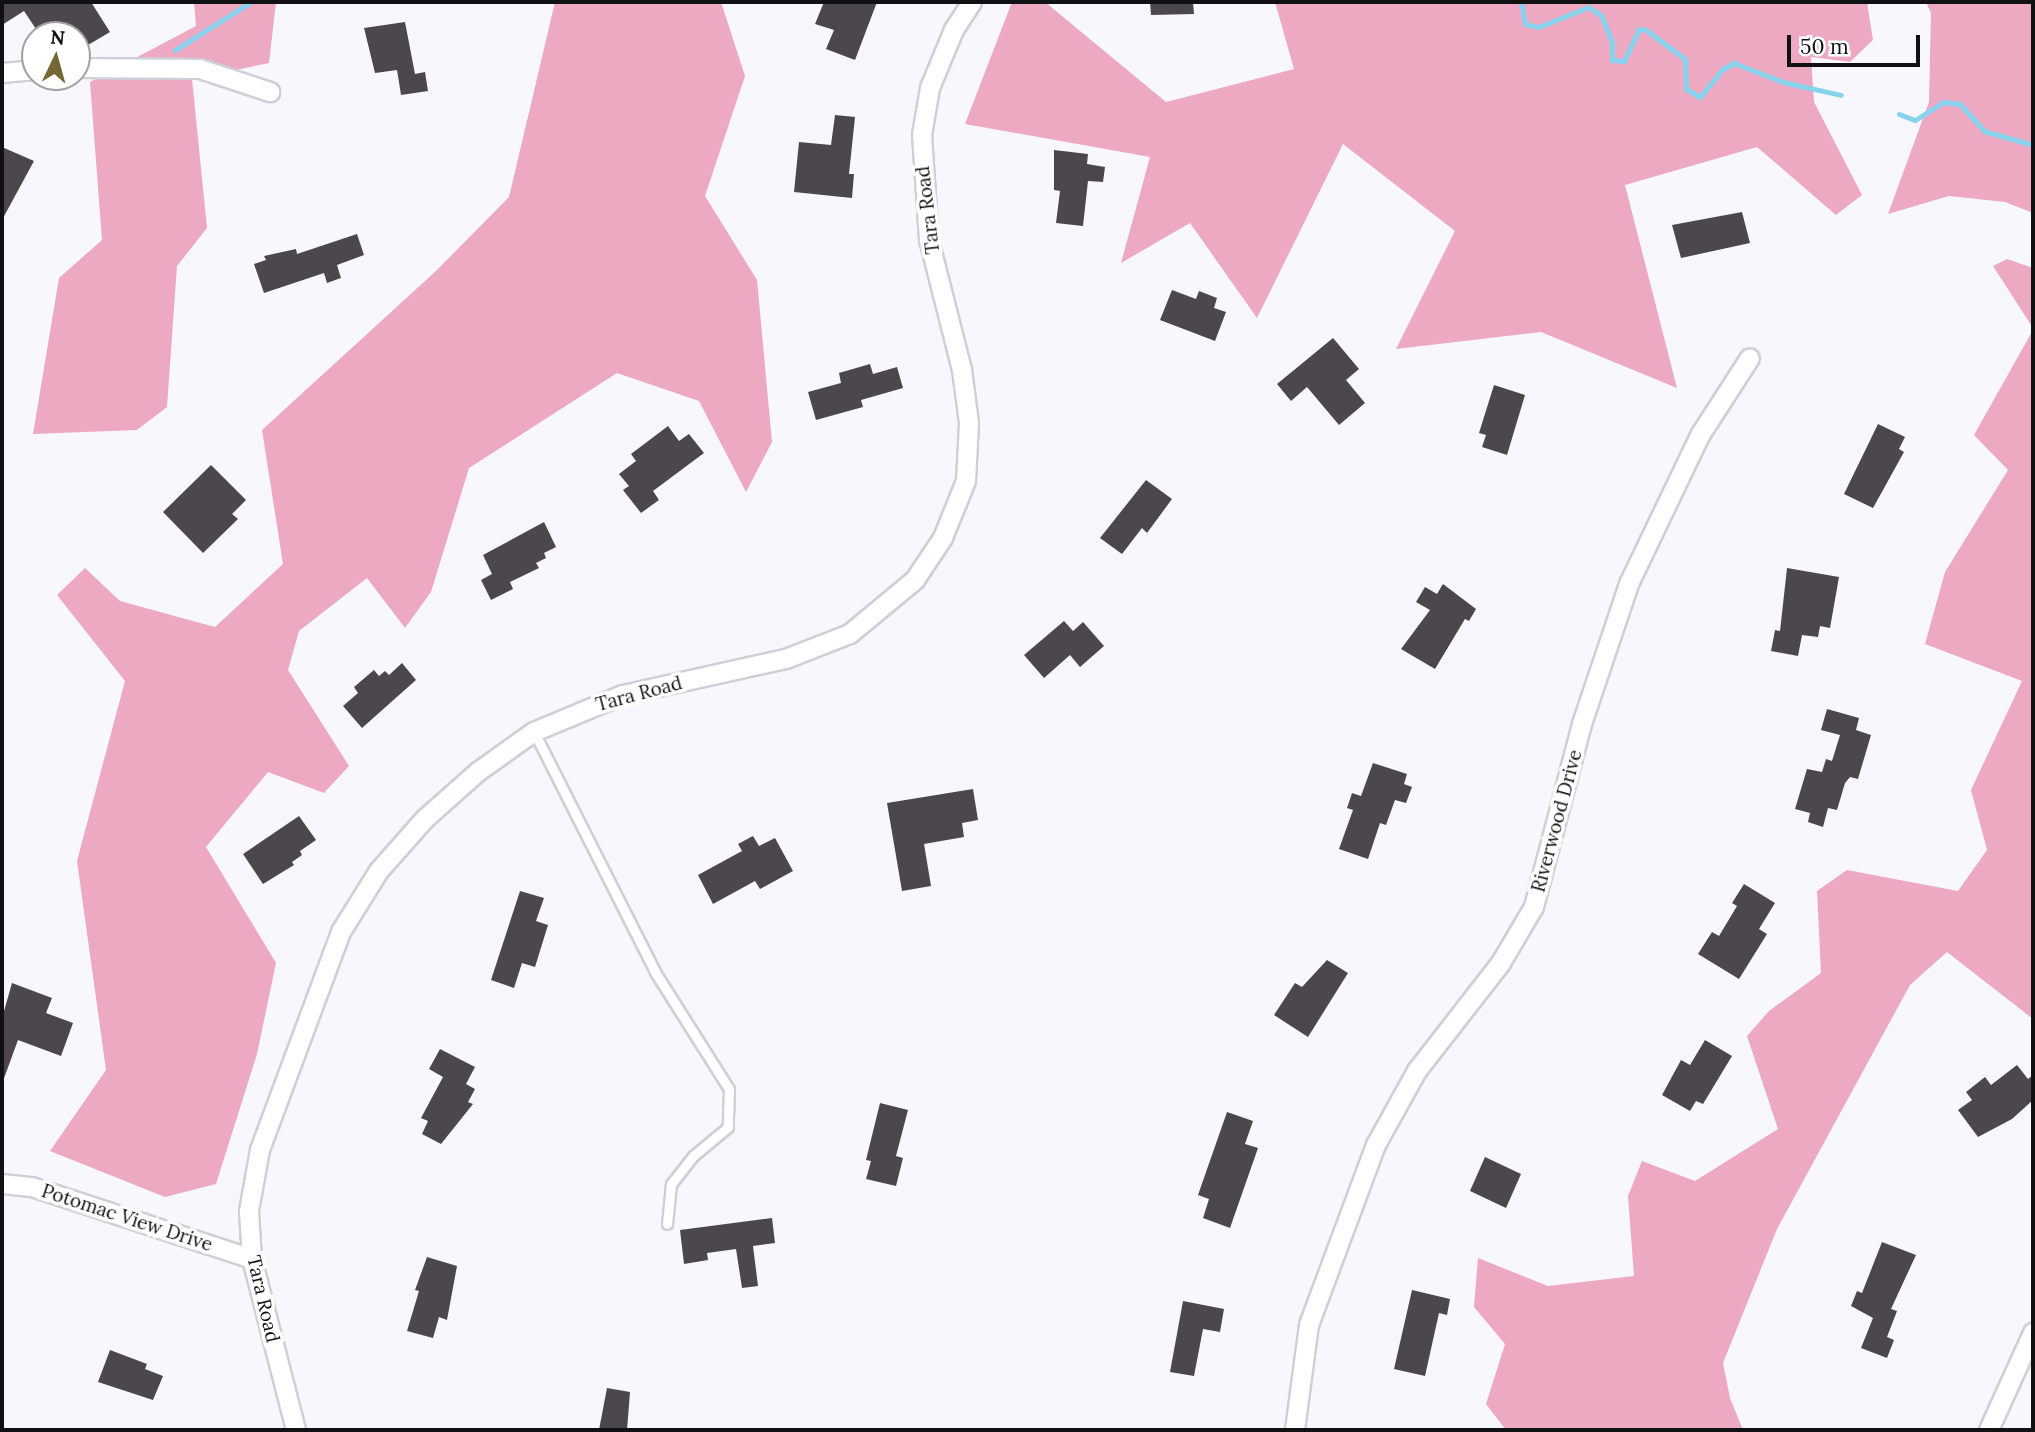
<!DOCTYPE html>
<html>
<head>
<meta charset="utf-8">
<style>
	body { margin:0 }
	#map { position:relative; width:2035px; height:1432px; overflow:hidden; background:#f8f7fe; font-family:Lora,serif }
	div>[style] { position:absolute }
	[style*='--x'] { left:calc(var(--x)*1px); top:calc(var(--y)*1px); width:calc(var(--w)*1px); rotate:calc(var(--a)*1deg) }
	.forest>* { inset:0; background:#eca9c1 }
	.stream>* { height:5px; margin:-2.5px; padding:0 2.5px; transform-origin:2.5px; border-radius:2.5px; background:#87d3ed }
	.building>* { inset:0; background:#4c474d }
	.roads { filter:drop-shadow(2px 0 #cfcfd7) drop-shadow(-2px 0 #cfcfd7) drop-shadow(0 2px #cfcfd7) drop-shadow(0 -2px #cfcfd7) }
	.lane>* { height:9px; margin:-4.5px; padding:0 4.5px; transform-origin:4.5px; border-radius:4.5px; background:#fff }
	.street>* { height:18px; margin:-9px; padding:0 9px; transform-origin:9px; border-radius:9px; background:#fff }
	span { translate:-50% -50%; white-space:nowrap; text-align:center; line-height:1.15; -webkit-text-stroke:7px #fff; paint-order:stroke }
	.street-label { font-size:19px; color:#111113 }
	.frame { position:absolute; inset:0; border:4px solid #111113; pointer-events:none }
	.north { position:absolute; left:21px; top:21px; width:70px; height:70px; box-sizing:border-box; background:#fff; border:2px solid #a0a0a1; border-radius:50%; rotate:5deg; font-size:19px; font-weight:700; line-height:28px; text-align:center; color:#111113 }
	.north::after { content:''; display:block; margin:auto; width:24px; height:32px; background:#736734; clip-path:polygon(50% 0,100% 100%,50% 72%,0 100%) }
	.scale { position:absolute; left:1787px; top:35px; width:133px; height:32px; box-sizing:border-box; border:4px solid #111113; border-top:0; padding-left:9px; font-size:21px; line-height:24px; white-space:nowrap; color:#111113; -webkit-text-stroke:5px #fff; paint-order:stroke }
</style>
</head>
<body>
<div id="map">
	<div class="forest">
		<i style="clip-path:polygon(194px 2px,276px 2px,269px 63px,192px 79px,207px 228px,177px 266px,167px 407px,137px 430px,33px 434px,59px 278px,102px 240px,90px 82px,196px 26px)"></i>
		<i style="clip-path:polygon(555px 2px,721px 2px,745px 76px,705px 196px,757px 280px,772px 442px,746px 492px,699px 401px,617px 373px,469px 468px,431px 592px,405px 628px,367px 578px,299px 631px,288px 670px,349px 766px,324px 793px,268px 772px,206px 847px,276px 963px,257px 1054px,216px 1184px,165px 1197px,50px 1151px,106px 1070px,77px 861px,125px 681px,57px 595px,85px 568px,120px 601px,215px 627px,283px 564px,262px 430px,437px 270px,509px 197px)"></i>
		<i style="clip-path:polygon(1012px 2px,1045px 2px,1166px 102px,1294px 69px,1275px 2px,1867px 2px,1873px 40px,1850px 62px,1811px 57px,1814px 102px,1862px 195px,1836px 215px,1757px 147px,1625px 185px,1677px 388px,1541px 332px,1396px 349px,1455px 231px,1343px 144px,1257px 318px,1190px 223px,1121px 263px,1150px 157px,965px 124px)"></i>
		<i style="clip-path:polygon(1926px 2px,2033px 2px,2033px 213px,2005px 202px,1949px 196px,1888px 214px,1929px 102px,1931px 13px)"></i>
		<i style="clip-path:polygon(2007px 259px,2033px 268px,2033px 328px,1993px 266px)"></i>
		<i style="clip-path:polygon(2033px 330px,2033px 1019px,1947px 952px,1910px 985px,1777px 1229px,1723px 1363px,1730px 1398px,1743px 1430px,1506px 1430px,1486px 1404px,1505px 1344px,1474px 1307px,1478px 1258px,1548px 1286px,1634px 1276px,1628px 1196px,1642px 1161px,1695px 1181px,1778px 1129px,1747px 1036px,1769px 1011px,1821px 973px,1817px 891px,1847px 870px,1958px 891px,1987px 850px,1971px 790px,2022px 681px,1925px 644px,1945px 572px,2008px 470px,1974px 435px)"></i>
	</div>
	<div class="stream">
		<i style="--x:1521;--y:2;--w:22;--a:80"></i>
		<i style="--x:1525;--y:24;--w:14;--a:12"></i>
		<i style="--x:1539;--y:27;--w:53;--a:-22.2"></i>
		<i style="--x:1588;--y:7;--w:15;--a:32"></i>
		<i style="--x:1601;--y:15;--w:29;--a:68"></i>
		<i style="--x:1612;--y:42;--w:18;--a:90"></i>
		<i style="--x:1612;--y:60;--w:12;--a:5"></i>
		<i style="--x:1624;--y:61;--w:35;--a:-65"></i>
		<i style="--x:1639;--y:29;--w:7;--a:8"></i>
		<i style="--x:1646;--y:30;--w:49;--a:36.6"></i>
		<i style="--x:1685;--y:59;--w:30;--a:88"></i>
		<i style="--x:1686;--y:89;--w:16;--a:30"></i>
		<i style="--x:1700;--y:97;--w:36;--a:-51"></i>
		<i style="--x:1723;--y:69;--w:13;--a:-29"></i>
		<i style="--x:1734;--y:63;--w:53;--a:21.2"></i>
		<i style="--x:1783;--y:82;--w:59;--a:12.6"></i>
		<i style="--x:175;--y:50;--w:90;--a:-32.3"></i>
		<i style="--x:1899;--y:114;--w:17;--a:21"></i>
		<i style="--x:1915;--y:120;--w:34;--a:-32"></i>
		<i style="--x:1944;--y:102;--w:16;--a:7"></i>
		<i style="--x:1960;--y:104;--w:36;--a:48"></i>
		<i style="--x:1984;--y:131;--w:51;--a:15.9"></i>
	</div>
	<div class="building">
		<i style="clip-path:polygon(2px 2px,91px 2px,110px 32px,83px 48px,71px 30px,63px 35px,40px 35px,24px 11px,2px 25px)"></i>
		<i style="clip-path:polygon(824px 2px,877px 2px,855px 60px,826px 49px,834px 30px,815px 24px)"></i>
		<i style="clip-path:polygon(1150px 2px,1193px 2px,1194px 14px,1151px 15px)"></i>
		<i style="clip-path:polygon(405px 22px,415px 74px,425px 72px,428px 91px,401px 95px,397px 70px,375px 73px,364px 28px)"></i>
		<i style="clip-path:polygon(835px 115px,855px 117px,849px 174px,854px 174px,852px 198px,794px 192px,799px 142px,831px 145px)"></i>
		<i style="clip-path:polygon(2px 147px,34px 161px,2px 220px)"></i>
		<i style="clip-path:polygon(1054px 150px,1088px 154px,1087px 164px,1105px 167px,1103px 182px,1088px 181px,1083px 226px,1056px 223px,1060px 191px,1054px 190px)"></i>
		<i style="clip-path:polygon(1742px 212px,1750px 243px,1681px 258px,1672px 225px)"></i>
		<i style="clip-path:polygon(357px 234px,364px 255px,337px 265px,341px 278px,327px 283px,324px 273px,264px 293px,254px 264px,266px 260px,264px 256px,296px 249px,297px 254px)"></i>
		<i style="clip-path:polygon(1172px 290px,1196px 299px,1199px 291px,1217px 298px,1214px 308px,1226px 312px,1215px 341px,1160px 320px)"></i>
		<i style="clip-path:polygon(1333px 338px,1359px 369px,1346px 380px,1365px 403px,1339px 425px,1307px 387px,1291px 401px,1277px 384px)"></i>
		<i style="clip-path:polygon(870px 364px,873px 374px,897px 367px,903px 388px,861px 400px,863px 407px,816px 420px,808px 392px,841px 383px,839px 373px)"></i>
		<i style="clip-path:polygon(1494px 385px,1525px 395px,1507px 455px,1482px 447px,1486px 435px,1479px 433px)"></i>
		<i style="clip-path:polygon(1878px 424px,1905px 437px,1899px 449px,1904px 452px,1873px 508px,1844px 494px)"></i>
		<i style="clip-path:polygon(668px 426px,679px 441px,689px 434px,704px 453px,653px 491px,659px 500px,641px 513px,623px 490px,629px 486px,619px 474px,636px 461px,631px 454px)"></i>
		<i style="clip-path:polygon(211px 465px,246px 500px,232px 514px,238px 519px,203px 553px,163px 512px)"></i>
		<i style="clip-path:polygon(1146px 480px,1172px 499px,1147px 533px,1142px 528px,1122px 554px,1100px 538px)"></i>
		<i style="clip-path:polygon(544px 522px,556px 547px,544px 553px,546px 558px,536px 563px,539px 568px,510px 582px,513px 589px,491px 600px,481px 580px,492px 574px,483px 555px)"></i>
		<i style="clip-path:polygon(1787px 568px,1839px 577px,1830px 628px,1820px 626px,1818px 637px,1802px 635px,1798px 656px,1771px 651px,1775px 630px,1780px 631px)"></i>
		<i style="clip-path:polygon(1443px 584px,1476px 609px,1469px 621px,1465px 619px,1435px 669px,1401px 649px,1430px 610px,1416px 602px,1425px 587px,1437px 594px)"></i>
		<i style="clip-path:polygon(1064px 621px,1073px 631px,1083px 622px,1104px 646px,1080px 667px,1070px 655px,1044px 678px,1024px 655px)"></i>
		<i style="clip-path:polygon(402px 663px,416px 680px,362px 728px,343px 706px,358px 693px,354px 687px,374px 670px,379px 676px,385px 671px,389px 675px)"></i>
		<i style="clip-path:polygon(1827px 709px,1859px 718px,1856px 730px,1871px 735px,1858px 779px,1850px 777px,1845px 783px,1837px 810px,1828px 808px,1823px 827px,1808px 822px,1810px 813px,1795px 809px,1807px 769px,1822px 772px,1826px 759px,1832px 761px,1840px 735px,1821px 730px)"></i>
		<i style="clip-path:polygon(1373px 763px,1407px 774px,1404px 784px,1412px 787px,1406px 803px,1395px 800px,1386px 825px,1380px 823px,1368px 859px,1339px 849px,1353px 810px,1347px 808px,1352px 793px,1361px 796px)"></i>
		<i style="clip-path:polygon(973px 789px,978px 820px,962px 823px,964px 837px,924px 844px,931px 886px,902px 891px,887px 803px)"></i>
		<i style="clip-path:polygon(299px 816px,316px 840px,300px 851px,302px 855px,292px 862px,294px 865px,263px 884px,243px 854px)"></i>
		<i style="clip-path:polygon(753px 836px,759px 846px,775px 838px,793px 871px,760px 889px,755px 881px,713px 904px,698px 875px,742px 851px,738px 844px)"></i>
		<i style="clip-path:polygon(1744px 884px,1775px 903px,1759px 929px,1767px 934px,1739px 979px,1698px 954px,1712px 932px,1719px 936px,1737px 906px,1732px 903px)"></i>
		<i style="clip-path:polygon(520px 891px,544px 898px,536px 921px,548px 925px,535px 967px,522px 963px,514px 988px,491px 980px)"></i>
		<i style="clip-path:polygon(1327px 960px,1348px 973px,1308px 1037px,1274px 1015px,1295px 983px,1302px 987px)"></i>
		<i style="clip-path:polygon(12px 983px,52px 998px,46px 1013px,73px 1023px,61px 1056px,18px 1040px,3px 1081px,2px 1018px)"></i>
		<i style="clip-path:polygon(1705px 1040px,1732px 1056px,1703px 1104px,1696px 1101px,1690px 1111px,1662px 1095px,1681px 1060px,1690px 1065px)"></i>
		<i style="clip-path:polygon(440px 1049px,475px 1067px,466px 1084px,475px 1089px,468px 1102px,473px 1104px,441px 1144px,422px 1134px,428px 1121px,421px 1118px,443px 1077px,429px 1069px)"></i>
		<i style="clip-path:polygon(2017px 1065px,2028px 1079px,2033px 1075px,2033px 1100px,2012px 1119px,1978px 1137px,1958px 1110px,1972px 1100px,1966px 1092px,1985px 1077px,1991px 1085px)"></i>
		<i style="clip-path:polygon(880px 1103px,908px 1110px,896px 1156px,903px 1158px,896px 1186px,866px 1179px,871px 1161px,866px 1160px)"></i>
		<i style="clip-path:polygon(1227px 1112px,1253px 1121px,1245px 1144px,1258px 1148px,1230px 1228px,1203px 1218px,1209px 1199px,1198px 1195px)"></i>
		<i style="clip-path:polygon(1485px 1157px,1521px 1174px,1506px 1208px,1470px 1191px)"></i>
		<i style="clip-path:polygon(772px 1218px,775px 1243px,753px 1246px,758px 1286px,742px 1288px,736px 1249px,707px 1253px,708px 1260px,684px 1264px,680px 1230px)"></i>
		<i style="clip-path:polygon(1882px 1242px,1916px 1255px,1891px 1309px,1897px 1311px,1887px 1337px,1894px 1340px,1887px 1358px,1861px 1348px,1873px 1318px,1851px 1306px,1857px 1291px,1862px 1293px)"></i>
		<i style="clip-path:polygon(427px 1257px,457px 1266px,447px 1320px,439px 1317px,433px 1338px,407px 1331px,419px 1291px,415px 1290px)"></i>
		<i style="clip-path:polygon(1412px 1290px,1450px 1299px,1447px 1315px,1439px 1313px,1425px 1376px,1394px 1369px)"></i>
		<i style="clip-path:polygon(1183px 1301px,1224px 1309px,1220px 1332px,1203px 1329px,1194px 1376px,1170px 1372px)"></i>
		<i style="clip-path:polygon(110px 1350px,147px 1364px,145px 1369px,163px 1376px,153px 1400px,98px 1382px)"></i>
		<i style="clip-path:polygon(607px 1388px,630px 1392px,627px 1430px,599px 1430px)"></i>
	</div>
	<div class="roads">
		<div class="lane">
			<i style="--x:534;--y:732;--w:269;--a:63.2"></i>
			<i style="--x:655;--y:972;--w:138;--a:57.7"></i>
			<i style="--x:729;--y:1089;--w:38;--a:92"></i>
			<i style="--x:728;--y:1127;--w:45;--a:140.4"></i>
			<i style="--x:693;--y:1156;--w:36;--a:128"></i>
			<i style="--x:671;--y:1184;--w:40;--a:95.7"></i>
		</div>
		<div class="street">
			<i style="--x:77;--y:68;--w:123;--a:0.5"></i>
			<i style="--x:200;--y:69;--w:74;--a:18.2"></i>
			<i style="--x:2;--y:73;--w:33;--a:-5"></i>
			<i style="--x:2;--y:1184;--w:30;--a:6"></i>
			<i style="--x:32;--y:1187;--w:231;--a:18.1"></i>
			<i style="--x:296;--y:1430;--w:177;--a:-104.4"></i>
			<i style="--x:252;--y:1259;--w:48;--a:-93.6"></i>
			<i style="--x:249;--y:1211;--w:62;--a:-79.8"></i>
			<i style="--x:260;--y:1150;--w:233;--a:-69.6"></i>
			<i style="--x:341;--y:932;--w:72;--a:-58.1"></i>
			<i style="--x:379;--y:871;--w:69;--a:-48.5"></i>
			<i style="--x:425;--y:819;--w:71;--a:-41.6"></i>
			<i style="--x:478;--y:772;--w:69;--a:-35.5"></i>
			<i style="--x:534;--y:732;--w:96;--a:-22.6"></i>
			<i style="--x:623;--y:695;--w:167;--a:-12.5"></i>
			<i style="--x:786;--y:659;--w:69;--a:-21.3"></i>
			<i style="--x:850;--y:634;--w:85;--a:-39.7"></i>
			<i style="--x:915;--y:580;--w:50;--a:-56.3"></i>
			<i style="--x:943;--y:538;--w:61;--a:-68"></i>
			<i style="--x:966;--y:481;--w:58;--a:-87"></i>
			<i style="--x:969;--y:423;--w:53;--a:-97.5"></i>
			<i style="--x:962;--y:370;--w:134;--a:-104.2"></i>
			<i style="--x:929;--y:240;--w:105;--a:-93.8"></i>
			<i style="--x:922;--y:135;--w:48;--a:-80.3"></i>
			<i style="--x:930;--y:88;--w:63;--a:-67.5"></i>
			<i style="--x:954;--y:30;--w:33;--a:-57"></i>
			<i style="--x:1295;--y:1430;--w:106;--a:-82.4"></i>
			<i style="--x:1309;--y:1325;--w:192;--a:-69.6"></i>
			<i style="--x:1376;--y:1145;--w:85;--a:-61"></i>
			<i style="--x:1417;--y:1071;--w:137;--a:-52.1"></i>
			<i style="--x:1501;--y:963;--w:65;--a:-59.5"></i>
			<i style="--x:1534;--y:907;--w:189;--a:-75.3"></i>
			<i style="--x:1582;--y:724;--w:148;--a:-71.4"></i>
			<i style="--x:1629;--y:584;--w:166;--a:-64.4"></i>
			<i style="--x:1701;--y:434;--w:90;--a:-57.2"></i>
			<i style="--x:1989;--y:1430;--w:107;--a:-65.6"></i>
		</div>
	</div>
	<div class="street-label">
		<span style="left:928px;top:210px;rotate:-97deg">Tara Road</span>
		<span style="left:639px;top:694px;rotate:-15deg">Tara Road</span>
		<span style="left:1557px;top:821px;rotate:-75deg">Riverwood Drive</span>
		<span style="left:127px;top:1218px;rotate:18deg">Potomac View Drive</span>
		<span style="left:263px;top:1299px;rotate:77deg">Tara Road</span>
	</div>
	<div class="frame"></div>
	<div class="north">N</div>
	<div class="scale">50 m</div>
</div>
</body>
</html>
